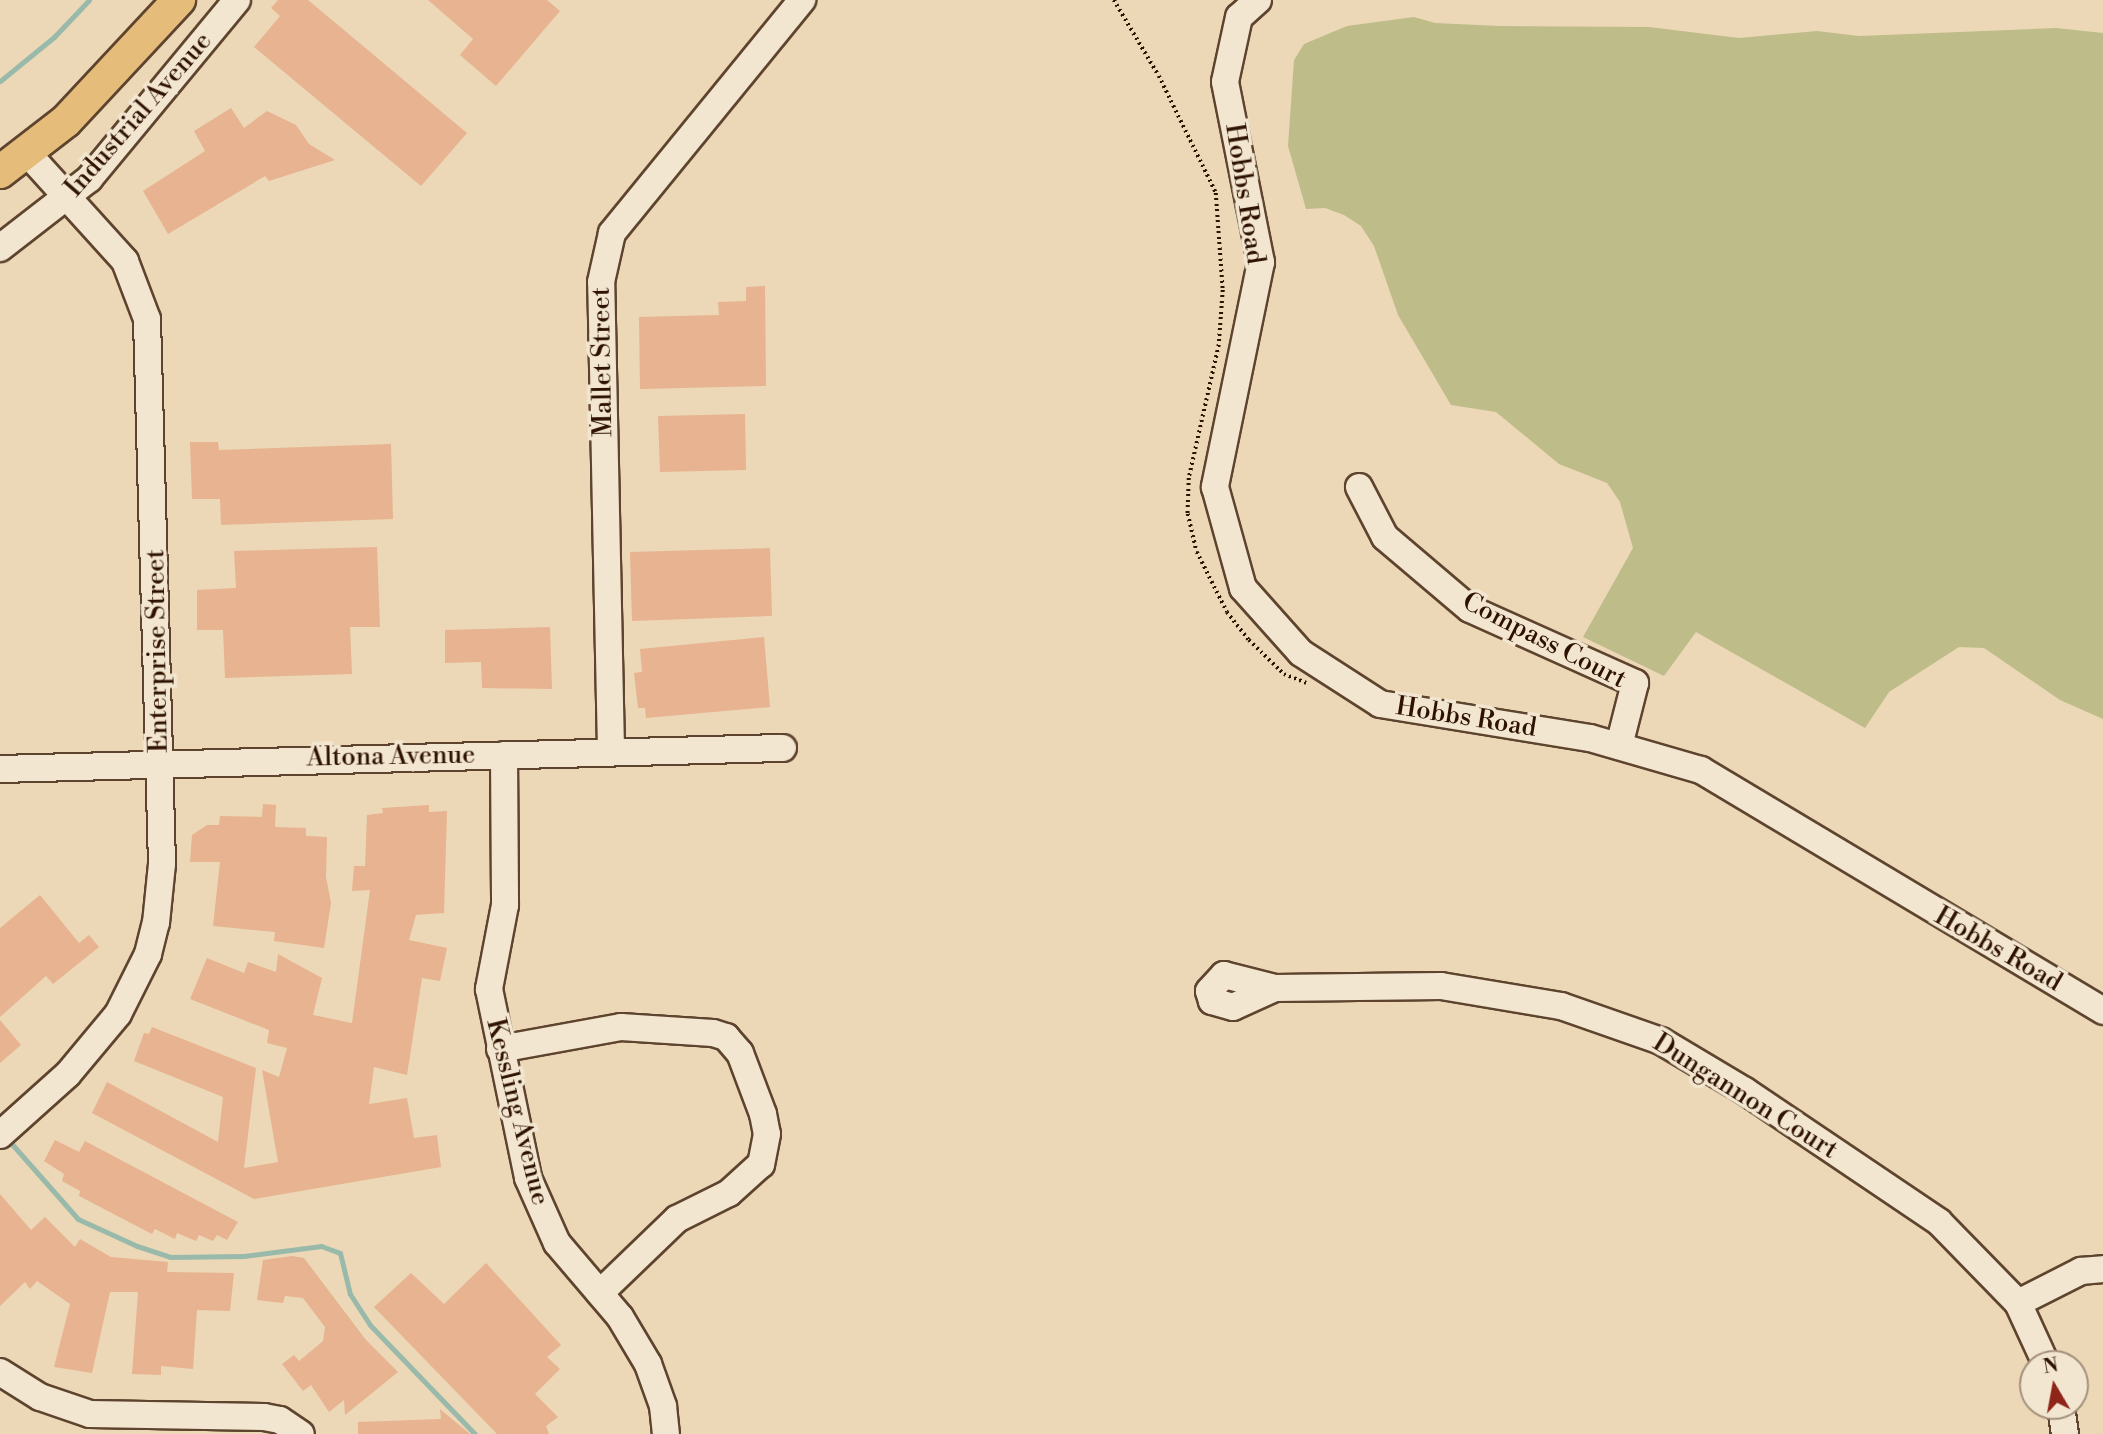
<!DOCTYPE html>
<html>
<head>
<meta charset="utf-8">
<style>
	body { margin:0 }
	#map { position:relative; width:2103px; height:1434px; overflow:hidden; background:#ecd8b6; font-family:"Libre Bodoni",serif }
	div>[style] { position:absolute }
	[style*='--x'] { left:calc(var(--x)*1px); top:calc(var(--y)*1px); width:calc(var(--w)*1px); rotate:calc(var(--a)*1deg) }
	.green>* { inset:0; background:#bebc89 }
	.stream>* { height:5px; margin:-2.5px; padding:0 2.5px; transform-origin:2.5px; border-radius:2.5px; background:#99baaa }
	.building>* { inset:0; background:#e7b390 }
	.path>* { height:3.5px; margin-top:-1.75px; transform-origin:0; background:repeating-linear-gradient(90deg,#2e1200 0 2px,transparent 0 5.5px) }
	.roads { filter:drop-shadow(2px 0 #5e442e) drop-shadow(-2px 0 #5e442e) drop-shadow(0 2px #5e442e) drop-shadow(0 -2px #5e442e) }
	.minor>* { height:26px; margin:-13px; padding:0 13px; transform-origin:13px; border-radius:13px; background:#f3e6d0 }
	.major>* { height:32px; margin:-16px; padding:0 16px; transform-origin:16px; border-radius:16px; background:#e6bc7b }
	span { translate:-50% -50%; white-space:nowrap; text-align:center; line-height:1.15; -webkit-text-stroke:7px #f3e6d0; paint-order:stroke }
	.street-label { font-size:26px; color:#2e1200 }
	.north { position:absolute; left:2019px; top:1350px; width:70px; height:70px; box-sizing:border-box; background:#f3e6d0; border:2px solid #a4917d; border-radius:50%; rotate:350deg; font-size:19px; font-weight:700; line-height:28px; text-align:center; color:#2e1200 }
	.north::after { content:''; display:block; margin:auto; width:24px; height:32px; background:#8f2418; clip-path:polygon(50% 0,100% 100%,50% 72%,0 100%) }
</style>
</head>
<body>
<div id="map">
	<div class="green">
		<i style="clip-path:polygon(1414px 17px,1435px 23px,1499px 26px,1649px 27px,1739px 38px,1817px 31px,1859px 36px,2056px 28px,2103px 33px,2103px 719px,2060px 700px,1984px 648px,1959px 647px,1889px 692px,1865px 728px,1696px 632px,1664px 676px,1583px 637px,1633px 548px,1620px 502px,1607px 483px,1559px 464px,1496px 412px,1451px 405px,1398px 315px,1374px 246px,1361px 226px,1344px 215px,1325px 208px,1306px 209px,1288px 146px,1294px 60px,1304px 44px,1347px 26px)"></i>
	</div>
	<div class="stream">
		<i style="--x:0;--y:81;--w:70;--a:-39.2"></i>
		<i style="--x:54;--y:37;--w:51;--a:-46.6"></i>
		<i style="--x:11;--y:1143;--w:101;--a:48.6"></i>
		<i style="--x:78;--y:1219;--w:65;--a:24.6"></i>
		<i style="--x:137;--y:1246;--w:35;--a:18"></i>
		<i style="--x:170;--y:1257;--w:74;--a:-0.8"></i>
		<i style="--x:244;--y:1256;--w:78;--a:-7.4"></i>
		<i style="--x:321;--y:1246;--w:20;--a:20"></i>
		<i style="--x:340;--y:1253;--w:42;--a:76.3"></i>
		<i style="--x:350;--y:1294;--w:37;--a:57"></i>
		<i style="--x:370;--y:1325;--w:151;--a:46.1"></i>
	</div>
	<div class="building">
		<i style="clip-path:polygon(278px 0,308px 0,467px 133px,421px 186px,254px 47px,280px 16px,271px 8px)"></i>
		<i style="clip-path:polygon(428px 0,547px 0,560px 11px,496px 86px,460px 55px,473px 39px)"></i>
		<i style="clip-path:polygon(231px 108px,244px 128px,267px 111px,296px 125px,309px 144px,335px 160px,269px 181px,265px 176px,168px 234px,143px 191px,205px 151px,194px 131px)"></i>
		<i style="clip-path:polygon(765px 286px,766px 386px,640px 389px,639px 317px,719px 315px,718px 302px,746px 301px,746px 287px)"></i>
		<i style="clip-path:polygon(745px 414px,746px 470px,660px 472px,658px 416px)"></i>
		<i style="clip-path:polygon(190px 442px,218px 442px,219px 450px,391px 444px,393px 519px,221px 525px,220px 499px,192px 499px)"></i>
		<i style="clip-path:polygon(377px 547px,380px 627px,350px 627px,352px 674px,225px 678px,223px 630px,197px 630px,197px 590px,236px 588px,234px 551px)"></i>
		<i style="clip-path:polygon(770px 548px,772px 616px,632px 621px,630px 552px)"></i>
		<i style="clip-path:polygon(550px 627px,552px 689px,482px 688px,481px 662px,445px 663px,445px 630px)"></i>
		<i style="clip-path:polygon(764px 637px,770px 707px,646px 718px,645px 708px,638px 708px,634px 673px,642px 672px,640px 649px)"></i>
		<i style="clip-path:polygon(263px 804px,276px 805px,275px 827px,306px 828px,306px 836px,327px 837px,326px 877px,331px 903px,324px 948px,274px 941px,275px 932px,213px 926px,220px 862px,190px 862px,192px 835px,207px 825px,219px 825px,220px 816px,262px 817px)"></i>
		<i style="clip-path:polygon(429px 805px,429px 812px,447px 811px,444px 913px,416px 915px,409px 940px,447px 948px,440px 981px,422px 978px,407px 1075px,374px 1067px,369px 1104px,407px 1098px,414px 1138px,437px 1135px,441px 1167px,254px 1199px,92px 1113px,107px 1082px,218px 1142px,223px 1097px,134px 1061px,144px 1033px,149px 1034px,152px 1027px,256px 1068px,244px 1168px,278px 1162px,262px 1070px,279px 1077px,287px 1048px,267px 1043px,269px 1030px,190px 999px,207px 958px,244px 973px,248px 962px,276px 972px,278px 954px,322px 978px,313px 1015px,352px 1023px,370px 890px,352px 891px,354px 866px,365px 866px,367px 815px,383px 813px,382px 808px)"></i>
		<i style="clip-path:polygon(40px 895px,79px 943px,89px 935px,99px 947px,53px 984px,46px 976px,0 1017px,0 928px)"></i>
		<i style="clip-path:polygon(0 1020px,21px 1045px,0 1063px)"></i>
		<i style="clip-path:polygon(55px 1140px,79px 1152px,85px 1141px,238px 1222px,227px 1240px,217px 1235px,213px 1241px,199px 1235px,196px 1241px,177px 1233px,175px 1239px,155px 1229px,152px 1234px,79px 1196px,80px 1191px,62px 1181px,64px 1174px,44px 1161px)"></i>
		<i style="clip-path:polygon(0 1194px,31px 1230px,45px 1217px,75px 1247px,80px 1239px,111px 1257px,168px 1262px,167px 1272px,234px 1273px,230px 1311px,197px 1310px,193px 1369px,161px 1366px,161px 1375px,132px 1374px,138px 1292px,110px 1292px,92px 1373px,54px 1367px,70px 1304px,37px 1281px,30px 1289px,25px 1282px,0 1306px)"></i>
		<i style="clip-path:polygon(292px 1256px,304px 1258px,366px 1340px,398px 1372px,345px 1415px,344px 1400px,329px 1412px,311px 1385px,303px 1391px,282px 1364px,294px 1355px,299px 1361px,323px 1341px,325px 1327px,303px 1298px,285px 1296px,283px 1303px,257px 1300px,263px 1260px)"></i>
		<i style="clip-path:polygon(486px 1263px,561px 1345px,547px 1357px,560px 1369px,535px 1394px,558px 1417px,546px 1426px,549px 1434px,497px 1434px,374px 1307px,411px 1273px,444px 1304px)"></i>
		<i style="clip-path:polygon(440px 1409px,470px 1434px,358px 1434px,358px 1422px,441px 1419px)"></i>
	</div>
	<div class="path">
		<i style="--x:1114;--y:0;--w:88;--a:59.4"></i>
		<i style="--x:1159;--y:76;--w:130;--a:64"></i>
		<i style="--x:1216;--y:193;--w:97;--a:85.9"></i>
		<i style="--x:1223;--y:290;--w:55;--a:94.2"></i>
		<i style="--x:1219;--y:345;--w:136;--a:102.7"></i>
		<i style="--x:1189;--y:478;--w:36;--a:92"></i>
		<i style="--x:1188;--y:514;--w:39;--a:77"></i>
		<i style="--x:1197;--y:552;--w:67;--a:63.4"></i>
		<i style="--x:1227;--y:612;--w:36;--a:52"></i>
		<i style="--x:1249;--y:640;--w:49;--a:44.2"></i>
		<i style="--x:1284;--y:674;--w:24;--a:22"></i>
	</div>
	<div class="roads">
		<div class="minor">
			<i style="--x:1258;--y:0;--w:25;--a:138"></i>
			<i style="--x:1239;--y:17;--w:66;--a:102.2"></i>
			<i style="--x:1225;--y:82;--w:184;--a:78.7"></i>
			<i style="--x:1261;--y:262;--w:230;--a:101.6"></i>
			<i style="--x:1215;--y:487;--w:105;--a:74.5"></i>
			<i style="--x:1243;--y:588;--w:87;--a:48.3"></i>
			<i style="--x:1301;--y:653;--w:94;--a:32.8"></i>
			<i style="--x:1380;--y:704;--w:213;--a:9.2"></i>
			<i style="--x:1590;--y:738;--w:116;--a:16.1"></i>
			<i style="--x:1701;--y:770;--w:469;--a:30.9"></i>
			<i style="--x:0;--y:248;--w:113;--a:-37.8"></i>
			<i style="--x:89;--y:179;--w:232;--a:-50.4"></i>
			<i style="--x:1359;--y:487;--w:56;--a:62.5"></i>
			<i style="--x:1385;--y:537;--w:111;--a:40.3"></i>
			<i style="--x:1470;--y:609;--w:181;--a:24.2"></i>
			<i style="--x:1635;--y:683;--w:65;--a:104.3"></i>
			<i style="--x:611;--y:750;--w:468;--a:-91.2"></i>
			<i style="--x:601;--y:282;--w:50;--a:-77.3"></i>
			<i style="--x:612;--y:233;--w:301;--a:-50.8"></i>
			<i style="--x:504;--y:755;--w:150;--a:89.6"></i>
			<i style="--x:505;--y:905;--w:86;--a:100.8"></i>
			<i style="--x:489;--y:989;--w:193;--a:78.3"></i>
			<i style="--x:528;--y:1178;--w:71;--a:66"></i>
			<i style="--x:557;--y:1243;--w:97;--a:49.6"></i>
			<i style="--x:620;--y:1317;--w:55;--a:59.2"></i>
			<i style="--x:648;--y:1364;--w:45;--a:70.3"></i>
			<i style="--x:663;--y:1406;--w:28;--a:84"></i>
			<i style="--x:0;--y:769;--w:783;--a:-1.54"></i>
			<i style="--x:1275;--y:988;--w:46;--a:155.7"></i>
			<i style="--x:1233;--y:1007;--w:22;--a:-164"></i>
			<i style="--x:1212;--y:1001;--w:10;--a:-107"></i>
			<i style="--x:1209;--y:991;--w:22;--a:-47"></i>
			<i style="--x:1224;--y:975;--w:53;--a:14.3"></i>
			<i style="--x:1275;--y:988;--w:166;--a:-0.7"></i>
			<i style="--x:1441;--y:986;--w:122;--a:9.5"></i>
			<i style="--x:1561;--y:1006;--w:106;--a:19.3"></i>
			<i style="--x:1661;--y:1041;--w:98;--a:30.8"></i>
			<i style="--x:1745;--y:1091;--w:234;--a:34"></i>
			<i style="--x:1939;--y:1222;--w:113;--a:45.7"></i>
			<i style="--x:2018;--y:1303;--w:67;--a:65.3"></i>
			<i style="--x:500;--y:1049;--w:123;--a:-10.3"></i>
			<i style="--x:621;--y:1027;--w:92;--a:3.7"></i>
			<i style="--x:713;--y:1033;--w:14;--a:17"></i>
			<i style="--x:726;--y:1037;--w:21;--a:49"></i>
			<i style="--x:740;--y:1053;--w:65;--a:69.3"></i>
			<i style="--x:763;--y:1114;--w:20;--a:79"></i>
			<i style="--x:767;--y:1134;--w:31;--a:101"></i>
			<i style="--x:761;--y:1164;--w:43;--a:137.8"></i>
			<i style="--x:729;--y:1193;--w:58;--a:153.4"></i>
			<i style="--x:677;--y:1219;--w:107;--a:136.1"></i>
			<i style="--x:0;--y:1135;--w:91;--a:-41.9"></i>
			<i style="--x:68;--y:1074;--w:78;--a:-50.2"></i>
			<i style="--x:118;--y:1014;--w:67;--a:-63.4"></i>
			<i style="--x:148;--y:954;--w:32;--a:-76"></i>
			<i style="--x:156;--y:923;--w:59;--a:-84.2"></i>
			<i style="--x:162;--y:864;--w:545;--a:-91.58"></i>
			<i style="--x:147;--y:319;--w:62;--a:-110.8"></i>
			<i style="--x:125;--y:261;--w:146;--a:-132.2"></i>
			<i style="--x:2018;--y:1303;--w:71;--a:-26.9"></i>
			<i style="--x:2081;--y:1271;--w:22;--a:-5"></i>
			<i style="--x:0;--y:1372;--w:47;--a:32"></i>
			<i style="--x:40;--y:1397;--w:53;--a:18.8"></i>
			<i style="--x:90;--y:1414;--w:174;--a:1"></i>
			<i style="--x:264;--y:1417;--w:16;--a:11"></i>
			<i style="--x:280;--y:1420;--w:25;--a:34"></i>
			<i style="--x:2061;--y:1406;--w:28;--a:82"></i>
		</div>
		<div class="major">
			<i style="--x:0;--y:172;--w:83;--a:-37.7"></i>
			<i style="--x:66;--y:121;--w:166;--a:-47"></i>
		</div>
	</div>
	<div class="street-label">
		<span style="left:139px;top:115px;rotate:-49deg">Industrial Avenue</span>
		<span style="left:1244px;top:194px;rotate:81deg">Hobbs Road</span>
		<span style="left:603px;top:362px;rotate:-91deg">Mallet Street</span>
		<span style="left:1544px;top:641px;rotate:27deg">Compass Court</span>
		<span style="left:158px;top:651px;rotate:-91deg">Enterprise Street</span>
		<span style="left:1466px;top:718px;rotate:9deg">Hobbs Road</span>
		<span style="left:391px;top:757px;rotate:-1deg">Altona Avenue</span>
		<span style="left:1998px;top:950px;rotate:30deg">Hobbs Road</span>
		<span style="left:1745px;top:1097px;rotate:32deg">Dungannon Court</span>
		<span style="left:517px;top:1112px;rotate:76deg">Kessling Avenue</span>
	</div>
	<div class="north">N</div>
</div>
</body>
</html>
